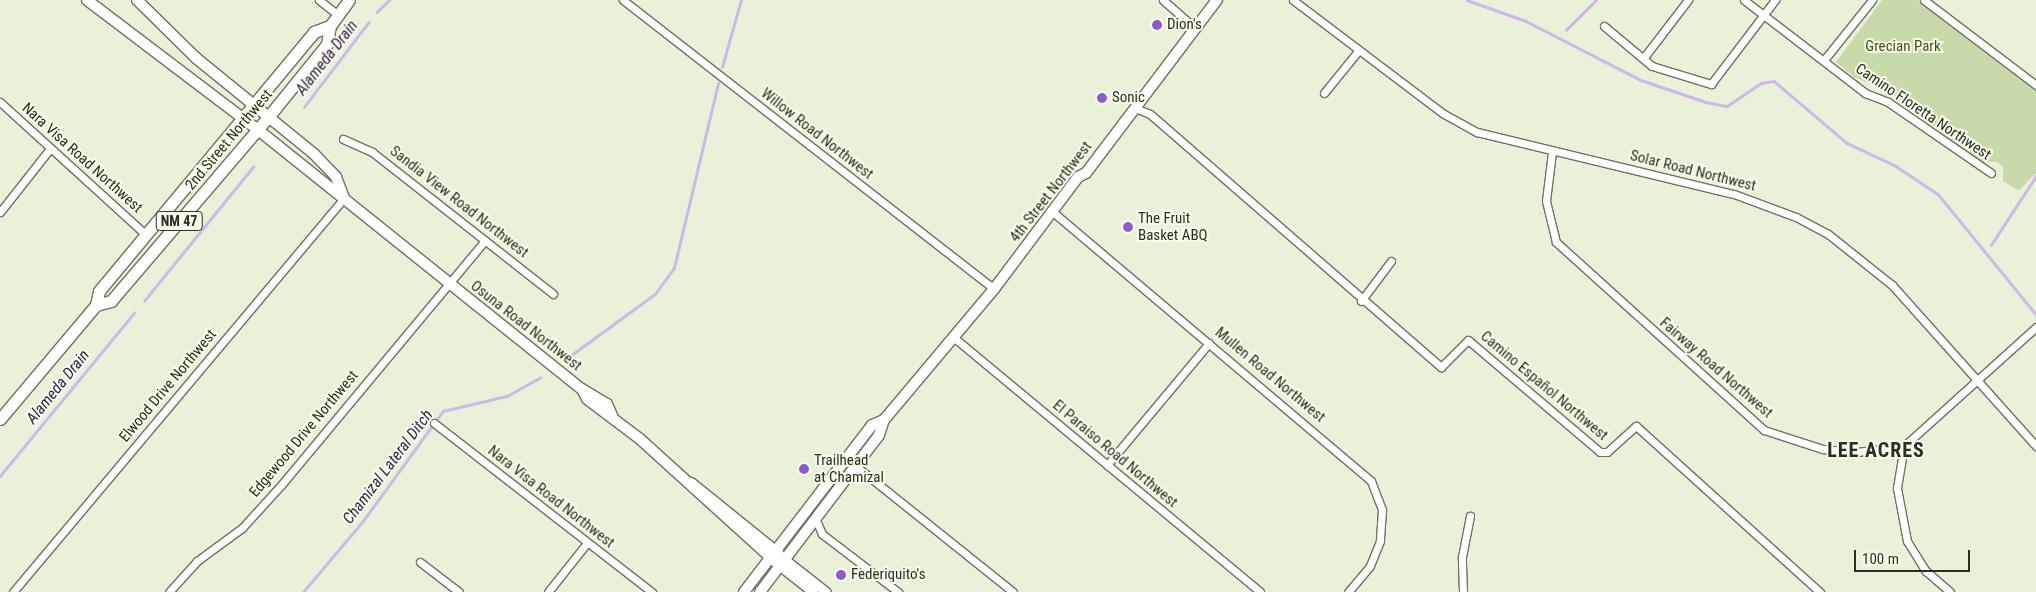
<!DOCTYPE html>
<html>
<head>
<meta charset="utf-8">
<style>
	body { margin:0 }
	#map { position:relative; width:2036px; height:592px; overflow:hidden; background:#e9f2d9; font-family:"Roboto Condensed",sans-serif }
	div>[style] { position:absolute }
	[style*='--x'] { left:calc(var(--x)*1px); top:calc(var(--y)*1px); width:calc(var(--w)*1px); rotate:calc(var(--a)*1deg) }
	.green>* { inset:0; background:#c9daaa }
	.stream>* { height:2.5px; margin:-1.25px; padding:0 1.25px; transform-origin:1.25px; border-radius:1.25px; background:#ccb9ea }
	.roads { filter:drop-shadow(1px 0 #6c745e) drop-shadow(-1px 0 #6c745e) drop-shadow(0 1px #6c745e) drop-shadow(0 -1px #6c745e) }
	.minor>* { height:7px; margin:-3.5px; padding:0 3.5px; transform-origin:3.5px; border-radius:3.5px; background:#fff }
	.tertiary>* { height:9px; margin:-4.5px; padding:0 4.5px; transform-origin:4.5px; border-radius:4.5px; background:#fff }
	.secondary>* { height:10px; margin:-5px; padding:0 5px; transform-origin:5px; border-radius:5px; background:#fff }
	.primary>* { height:11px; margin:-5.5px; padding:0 5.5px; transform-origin:5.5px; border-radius:5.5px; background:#fff }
	.dots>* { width:14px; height:14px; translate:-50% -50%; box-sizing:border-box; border:2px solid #f7ffeb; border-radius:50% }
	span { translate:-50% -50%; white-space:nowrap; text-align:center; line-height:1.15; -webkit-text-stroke:4px #f7ffeb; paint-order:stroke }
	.shield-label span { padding:1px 4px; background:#f7ffeb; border:1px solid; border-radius:4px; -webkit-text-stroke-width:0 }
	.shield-label { font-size:14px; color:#292d23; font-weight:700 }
	.poi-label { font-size:15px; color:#292d23 }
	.left { translate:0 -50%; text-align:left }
	.park-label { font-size:15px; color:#3f4e17 }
	.street-label { font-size:15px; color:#292d23 }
	.water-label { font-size:16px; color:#341952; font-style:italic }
	.district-label { font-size:20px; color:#292d23; font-weight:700; letter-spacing:1px }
	.scale { position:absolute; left:1854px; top:550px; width:116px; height:22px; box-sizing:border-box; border:2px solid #292d23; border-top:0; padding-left:6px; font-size:15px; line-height:18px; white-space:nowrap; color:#292d23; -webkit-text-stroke:4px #f7ffeb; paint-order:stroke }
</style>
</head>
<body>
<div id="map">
	<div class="green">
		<i style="clip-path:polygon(1882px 0,1917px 0,2036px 91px,2036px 173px,2019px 191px,2003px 181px,2003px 167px,1997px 162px,1981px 162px,1887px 91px,1854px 77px,1836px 62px)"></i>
	</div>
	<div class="stream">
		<i style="--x:1467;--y:0;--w:63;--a:19.6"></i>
		<i style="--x:1526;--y:21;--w:129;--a:27.2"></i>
		<i style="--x:1641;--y:80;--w:69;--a:18.7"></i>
		<i style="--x:1706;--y:102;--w:21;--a:11"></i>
		<i style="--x:1727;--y:106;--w:41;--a:-34.1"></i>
		<i style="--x:1761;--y:83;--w:13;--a:-9"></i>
		<i style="--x:1774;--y:81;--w:96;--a:40.3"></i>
		<i style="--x:1847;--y:143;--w:54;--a:25.1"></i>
		<i style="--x:1896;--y:166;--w:50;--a:33.7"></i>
		<i style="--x:1938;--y:194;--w:155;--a:50.8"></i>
		<i style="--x:377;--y:12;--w:17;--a:-45"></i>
		<i style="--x:1566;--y:30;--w:42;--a:-45"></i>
		<i style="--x:722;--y:67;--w:70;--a:-74.2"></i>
		<i style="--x:304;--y:107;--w:106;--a:-52.7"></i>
		<i style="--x:1991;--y:245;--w:82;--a:-56.9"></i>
		<i style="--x:144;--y:301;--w:173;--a:-50.9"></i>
		<i style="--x:570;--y:356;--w:105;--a:-36.1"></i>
		<i style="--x:655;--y:294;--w:32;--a:-54"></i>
		<i style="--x:674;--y:268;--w:190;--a:-76.6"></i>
		<i style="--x:0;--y:476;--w:211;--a:-50.6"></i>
		<i style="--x:303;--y:592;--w:93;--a:-49.8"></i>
		<i style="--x:363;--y:521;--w:136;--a:-54"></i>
		<i style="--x:443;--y:411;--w:66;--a:-13.2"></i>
		<i style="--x:507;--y:396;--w:38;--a:-29"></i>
	</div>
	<div class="roads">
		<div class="minor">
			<i style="--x:319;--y:0;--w:24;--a:38"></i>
			<i style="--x:623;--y:0;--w:470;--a:37.9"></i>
			<i style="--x:1163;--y:0;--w:43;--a:41.2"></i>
			<i style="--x:1293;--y:0;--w:189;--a:37.1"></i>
			<i style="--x:1444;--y:114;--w:38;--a:29"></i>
			<i style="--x:1477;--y:132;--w:264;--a:13.6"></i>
			<i style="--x:1734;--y:194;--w:66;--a:20.4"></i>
			<i style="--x:1796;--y:217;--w:36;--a:28"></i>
			<i style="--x:1828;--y:234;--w:82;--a:38.6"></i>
			<i style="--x:1892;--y:285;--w:216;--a:48.2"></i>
			<i style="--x:1744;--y:0;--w:153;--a:37.5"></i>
			<i style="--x:1865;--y:93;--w:25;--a:21"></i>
			<i style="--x:1888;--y:102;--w:125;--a:34.6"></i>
			<i style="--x:1924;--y:0;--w:141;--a:37.2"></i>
			<i style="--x:1604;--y:26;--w:62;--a:39.8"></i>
			<i style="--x:1652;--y:66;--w:62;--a:17"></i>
			<i style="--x:1711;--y:84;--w:106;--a:-52.7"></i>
			<i style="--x:1645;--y:56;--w:71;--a:-52.5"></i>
			<i style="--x:1824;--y:60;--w:77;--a:-51.3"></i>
			<i style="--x:1324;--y:93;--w:55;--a:-50.9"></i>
			<i style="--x:0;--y:102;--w:196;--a:42.3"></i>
			<i style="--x:1135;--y:108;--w:16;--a:22"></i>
			<i style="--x:1150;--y:114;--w:386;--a:41"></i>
			<i style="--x:1441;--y:367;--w:38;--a:-45"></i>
			<i style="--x:1468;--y:340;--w:173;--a:40.3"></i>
			<i style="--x:1600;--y:452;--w:7;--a:0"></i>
			<i style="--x:1607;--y:452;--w:39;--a:-42"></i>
			<i style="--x:1636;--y:426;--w:248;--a:42.1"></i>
			<i style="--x:343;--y:139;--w:32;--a:24"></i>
			<i style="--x:372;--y:152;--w:230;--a:38.1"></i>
			<i style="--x:1552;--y:152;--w:49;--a:97"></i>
			<i style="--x:1546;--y:201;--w:42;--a:76.3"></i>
			<i style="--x:1556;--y:242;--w:280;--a:42.1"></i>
			<i style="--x:1764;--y:430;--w:62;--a:17.9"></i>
			<i style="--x:1823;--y:449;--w:34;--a:5"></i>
			<i style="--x:1857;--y:452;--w:47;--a:-7.3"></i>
			<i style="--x:0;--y:212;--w:79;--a:-51.7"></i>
			<i style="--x:1054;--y:213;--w:415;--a:40.2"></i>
			<i style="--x:1371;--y:481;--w:31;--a:69"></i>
			<i style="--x:1382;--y:510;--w:31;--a:94"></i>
			<i style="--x:1380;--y:541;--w:27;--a:112"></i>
			<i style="--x:1370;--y:566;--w:34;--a:130"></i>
			<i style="--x:1361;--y:301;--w:50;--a:-53.1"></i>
			<i style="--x:952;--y:336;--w:400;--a:39.7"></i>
			<i style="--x:434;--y:423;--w:276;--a:37.8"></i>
			<i style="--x:1904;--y:446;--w:178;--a:-42"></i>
			<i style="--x:1904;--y:446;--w:43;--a:99.5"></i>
			<i style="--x:1897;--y:488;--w:54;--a:79.3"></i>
			<i style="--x:1907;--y:541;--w:36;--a:58"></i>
			<i style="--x:1926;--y:571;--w:32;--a:41"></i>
			<i style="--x:852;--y:463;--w:206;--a:38.7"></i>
			<i style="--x:1107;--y:465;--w:159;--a:-50.1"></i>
			<i style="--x:815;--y:518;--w:17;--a:66"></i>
			<i style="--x:822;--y:534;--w:96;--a:37.3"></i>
			<i style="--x:420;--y:562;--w:49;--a:37.6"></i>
			<i style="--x:13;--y:592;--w:515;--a:-49.97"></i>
			<i style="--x:169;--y:592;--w:42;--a:-47.9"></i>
			<i style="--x:197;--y:561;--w:56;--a:-36.3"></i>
			<i style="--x:242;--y:528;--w:59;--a:-47.7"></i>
			<i style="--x:282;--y:484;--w:317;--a:-50.2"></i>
			<i style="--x:548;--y:592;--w:63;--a:-51.5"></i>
			<i style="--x:1463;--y:592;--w:35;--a:-92"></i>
			<i style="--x:1462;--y:557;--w:42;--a:-79"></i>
		</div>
		<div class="tertiary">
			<i style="--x:784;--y:559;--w:53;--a:38.2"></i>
			<i style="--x:779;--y:565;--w:43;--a:38.5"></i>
		</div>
		<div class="secondary">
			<i style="--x:87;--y:0;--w:213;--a:37.2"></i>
			<i style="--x:257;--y:129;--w:416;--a:38.7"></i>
			<i style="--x:582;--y:389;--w:11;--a:63"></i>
			<i style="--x:587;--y:399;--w:66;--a:37"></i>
			<i style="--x:640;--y:439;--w:188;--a:42.2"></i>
			<i style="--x:137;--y:0;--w:83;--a:44.5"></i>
			<i style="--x:196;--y:58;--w:152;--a:39.1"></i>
			<i style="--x:314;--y:154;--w:32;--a:46"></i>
			<i style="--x:336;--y:177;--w:22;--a:69"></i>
			<i style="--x:582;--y:389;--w:29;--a:31"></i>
			<i style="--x:607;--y:404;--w:12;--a:66"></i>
			<i style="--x:691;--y:483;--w:113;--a:38.9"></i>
			<i style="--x:744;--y:592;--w:210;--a:-52.5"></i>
			<i style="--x:872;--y:425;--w:13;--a:-23"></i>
			<i style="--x:760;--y:592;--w:197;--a:-52.8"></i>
			<i style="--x:879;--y:435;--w:16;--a:-72"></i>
			<i style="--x:884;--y:420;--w:171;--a:-50"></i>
			<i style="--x:994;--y:289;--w:140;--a:-53.1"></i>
			<i style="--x:1078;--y:177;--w:9;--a:-27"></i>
			<i style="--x:1086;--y:173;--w:217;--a:-52.9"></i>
		</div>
		<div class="primary">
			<i style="--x:96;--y:305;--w:16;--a:-15"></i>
			<i style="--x:111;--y:301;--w:243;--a:-49.5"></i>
			<i style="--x:269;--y:116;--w:92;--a:-51.1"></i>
			<i style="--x:327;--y:44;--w:18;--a:-81"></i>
			<i style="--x:330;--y:26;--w:32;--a:-54"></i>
			<i style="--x:0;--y:419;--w:149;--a:-49.9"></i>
			<i style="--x:96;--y:305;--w:14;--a:-78"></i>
			<i style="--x:99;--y:291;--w:337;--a:-50.3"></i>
			<i style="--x:314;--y:32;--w:17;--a:-21"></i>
		</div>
	</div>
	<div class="dots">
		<i style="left:1157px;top:25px;background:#9058cf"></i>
		<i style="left:1102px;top:98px;background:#9058cf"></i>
		<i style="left:1128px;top:227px;background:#9058cf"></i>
		<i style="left:804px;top:469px;background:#9058cf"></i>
		<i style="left:841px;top:575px;background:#9058cf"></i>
	</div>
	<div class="shield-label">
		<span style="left:179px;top:221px">NM 47</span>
	</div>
	<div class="poi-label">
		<span class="left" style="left:1167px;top:25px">Dion's</span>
		<span class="left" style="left:1112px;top:98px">Sonic</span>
		<span class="left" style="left:1138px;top:227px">The Fruit<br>Basket ABQ</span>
		<span class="left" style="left:814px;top:469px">Trailhead<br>at Chamizal</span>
		<span class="left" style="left:851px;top:575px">Federiquito's</span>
	</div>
	<div class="park-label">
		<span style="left:1903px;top:47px">Grecian Park</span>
	</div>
	<div class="street-label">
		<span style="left:1923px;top:112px;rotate:34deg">Camino Floretta Northwest</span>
		<span style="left:817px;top:134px;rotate:38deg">Willow Road Northwest</span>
		<span style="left:229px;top:140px;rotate:-50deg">2nd Street Northwest</span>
		<span style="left:82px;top:158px;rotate:42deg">Nara Visa Road Northwest</span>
		<span style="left:1693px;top:171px;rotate:14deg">Solar Road Northwest</span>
		<span style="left:1051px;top:192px;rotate:-52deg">4th Street Northwest</span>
		<span style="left:459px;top:202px;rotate:38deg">Sandia View Road Northwest</span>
		<span style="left:526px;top:326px;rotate:38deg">Osuna Road Northwest</span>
		<span style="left:1716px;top:368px;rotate:41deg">Fairway Road Northwest</span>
		<span style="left:1270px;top:375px;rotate:40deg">Mullen Road Northwest</span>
		<span style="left:168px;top:386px;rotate:-50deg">Elwood Drive Northwest</span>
		<span style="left:1544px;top:386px;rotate:40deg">Camino Español Northwest</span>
		<span style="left:304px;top:434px;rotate:-50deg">Edgewood Drive Northwest</span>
		<span style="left:1115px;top:454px;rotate:40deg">El Paraiso Road Northwest</span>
		<span style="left:551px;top:497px;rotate:38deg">Nara Visa Road Northwest</span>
	</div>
	<div class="water-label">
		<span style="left:327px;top:58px;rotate:-52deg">Alameda Drain</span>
		<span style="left:58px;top:387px;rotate:-51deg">Alameda Drain</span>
		<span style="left:388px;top:467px;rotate:-53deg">Chamizal Lateral Ditch</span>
	</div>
	<div class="district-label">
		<span style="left:1876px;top:450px">LEE ACRES</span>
	</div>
	<div class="scale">100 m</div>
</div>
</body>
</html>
